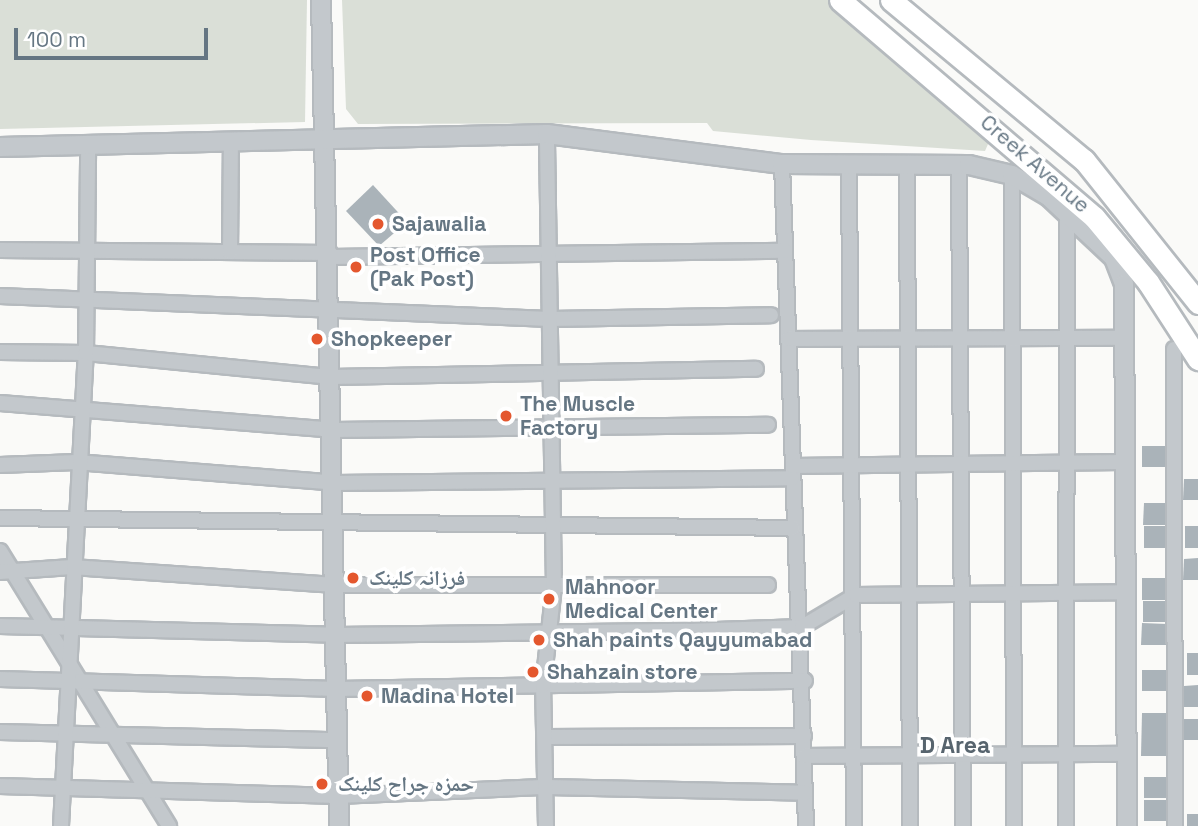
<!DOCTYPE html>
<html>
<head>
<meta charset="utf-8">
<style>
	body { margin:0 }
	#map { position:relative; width:1198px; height:826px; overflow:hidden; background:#fafaf8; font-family:"Space Grotesk","Noto Naskh Arabic",sans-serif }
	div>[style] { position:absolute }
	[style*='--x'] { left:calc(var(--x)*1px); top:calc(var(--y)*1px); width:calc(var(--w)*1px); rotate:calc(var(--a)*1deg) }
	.green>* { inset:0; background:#dadfd7 }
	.building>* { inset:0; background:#aab3b9 }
	.roads { filter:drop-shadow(2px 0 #b5babe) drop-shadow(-2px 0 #b5babe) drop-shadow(0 2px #b5babe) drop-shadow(0 -2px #b5babe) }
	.minor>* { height:14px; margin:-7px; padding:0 7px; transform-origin:7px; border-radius:7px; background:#c3c8cc }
	.tertiary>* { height:18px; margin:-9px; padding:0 9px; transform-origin:9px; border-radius:9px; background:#c3c8cc }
	.primary>* { height:21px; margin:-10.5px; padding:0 10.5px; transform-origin:10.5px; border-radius:10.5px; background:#fff }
	.dots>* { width:19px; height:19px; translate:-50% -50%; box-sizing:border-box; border:4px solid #fff; border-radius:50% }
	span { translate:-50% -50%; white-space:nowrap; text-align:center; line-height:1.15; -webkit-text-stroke:7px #fff; paint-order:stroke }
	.street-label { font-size:21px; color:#657683 }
	.poi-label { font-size:21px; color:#657683; font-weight:700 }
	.left { translate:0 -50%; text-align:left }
	.neighbourhood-label { font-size:23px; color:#57646e; font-weight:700 }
	.scale { position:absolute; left:14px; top:28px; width:194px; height:32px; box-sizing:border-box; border:4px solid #657683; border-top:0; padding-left:9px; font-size:21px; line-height:24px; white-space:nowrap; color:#657683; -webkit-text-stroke:5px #fff; paint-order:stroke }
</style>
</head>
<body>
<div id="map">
	<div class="green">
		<i style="clip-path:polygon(0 0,307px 0,305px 122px,0 129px)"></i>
		<i style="clip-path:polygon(342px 0,829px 0,992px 135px,985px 151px,811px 140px,713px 131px,707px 123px,358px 124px,346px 109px)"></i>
	</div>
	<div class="building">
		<i style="clip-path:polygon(373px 185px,407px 222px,379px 246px,346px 211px)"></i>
		<i style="clip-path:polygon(1142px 446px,1168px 446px,1168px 467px,1142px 467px)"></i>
		<i style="clip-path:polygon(1184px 479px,1198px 479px,1198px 500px,1183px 500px)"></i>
		<i style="clip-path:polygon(1144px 503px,1169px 503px,1169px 525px,1143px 525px)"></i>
		<i style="clip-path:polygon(1144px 526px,1170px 526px,1170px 548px,1144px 548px)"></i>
		<i style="clip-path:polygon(1185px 526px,1198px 526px,1198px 548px,1185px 548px)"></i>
		<i style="clip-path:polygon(1198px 558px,1198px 580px,1183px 580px,1184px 559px)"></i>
		<i style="clip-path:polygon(1142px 578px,1168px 578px,1168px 600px,1142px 600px)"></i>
		<i style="clip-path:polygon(1143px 601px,1169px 601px,1169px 622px,1143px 622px)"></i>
		<i style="clip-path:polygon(1142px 623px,1167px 624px,1167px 645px,1141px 645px)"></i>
		<i style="clip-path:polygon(1187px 653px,1198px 653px,1198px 675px,1187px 675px)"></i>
		<i style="clip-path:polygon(1142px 670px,1167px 670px,1167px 691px,1142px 691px)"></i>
		<i style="clip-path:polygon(1198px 685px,1198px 707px,1184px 707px,1184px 686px)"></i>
		<i style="clip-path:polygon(1142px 713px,1168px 713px,1166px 756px,1141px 756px)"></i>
		<i style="clip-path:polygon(1183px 719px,1198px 719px,1198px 740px,1183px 740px)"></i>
		<i style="clip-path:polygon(1144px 777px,1170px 777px,1170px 798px,1144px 798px)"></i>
		<i style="clip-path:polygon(1144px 800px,1170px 800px,1170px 821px,1144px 821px)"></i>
		<i style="clip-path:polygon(1187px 814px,1198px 814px,1198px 826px,1187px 826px)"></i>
	</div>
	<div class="roads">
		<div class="minor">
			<i style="--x:782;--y:164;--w:662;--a:87.92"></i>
			<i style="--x:849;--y:165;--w:661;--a:89.57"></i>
			<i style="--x:907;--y:166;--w:660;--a:89.74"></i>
			<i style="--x:959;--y:166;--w:660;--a:89.65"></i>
			<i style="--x:1012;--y:175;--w:651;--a:89.82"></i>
			<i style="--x:0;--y:250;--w:330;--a:0.5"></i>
			<i style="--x:230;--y:252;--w:108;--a:-89.5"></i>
			<i style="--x:331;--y:257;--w:454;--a:-0.8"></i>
			<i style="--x:0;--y:296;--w:550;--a:2.39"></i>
			<i style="--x:550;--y:319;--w:221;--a:-1"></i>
			<i style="--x:788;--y:339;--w:336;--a:-0.2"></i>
			<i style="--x:1174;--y:349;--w:477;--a:89.9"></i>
			<i style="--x:0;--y:352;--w:86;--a:0.7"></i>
			<i style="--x:86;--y:353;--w:247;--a:5.6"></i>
			<i style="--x:332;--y:377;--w:424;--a:-1.1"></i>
			<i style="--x:0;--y:403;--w:334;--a:4.6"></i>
			<i style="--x:333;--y:430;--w:435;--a:-0.7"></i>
			<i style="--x:0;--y:465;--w:76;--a:-2.3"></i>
			<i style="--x:76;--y:462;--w:260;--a:4.6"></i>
			<i style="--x:335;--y:483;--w:457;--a:-0.6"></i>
			<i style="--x:793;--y:466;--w:330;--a:-0.7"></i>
			<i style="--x:0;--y:518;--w:793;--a:0.72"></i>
			<i style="--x:0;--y:551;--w:323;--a:58.4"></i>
			<i style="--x:0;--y:572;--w:72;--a:-4"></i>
			<i style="--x:72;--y:567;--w:264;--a:3.9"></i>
			<i style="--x:335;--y:585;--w:433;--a:0"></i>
			<i style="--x:0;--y:626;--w:336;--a:1.5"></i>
			<i style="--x:336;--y:635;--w:351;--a:-0.7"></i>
			<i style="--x:687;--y:631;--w:115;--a:-2"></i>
			<i style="--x:802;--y:627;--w:63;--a:-30.7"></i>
			<i style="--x:856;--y:595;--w:268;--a:-0.6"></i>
			<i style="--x:0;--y:679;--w:337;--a:1.7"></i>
			<i style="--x:337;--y:689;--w:468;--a:-1"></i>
			<i style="--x:0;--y:732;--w:338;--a:1.4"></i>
			<i style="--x:546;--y:737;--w:258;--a:-0.2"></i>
			<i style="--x:805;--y:756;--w:319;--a:-0.4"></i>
			<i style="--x:0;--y:786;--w:338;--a:1.7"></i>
			<i style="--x:338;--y:796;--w:210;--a:-2.5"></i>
			<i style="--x:548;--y:787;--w:257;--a:1.3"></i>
			<i style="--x:61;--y:826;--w:474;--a:-87"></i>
			<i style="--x:86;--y:353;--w:207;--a:-89.4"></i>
			<i style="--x:546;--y:826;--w:140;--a:-91.2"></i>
			<i style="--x:543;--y:686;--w:100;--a:-83.7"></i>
			<i style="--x:554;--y:587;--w:453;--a:-90.9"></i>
			<i style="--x:1066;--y:826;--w:615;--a:-89.91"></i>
		</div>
		<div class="tertiary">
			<i style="--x:321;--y:0;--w:826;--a:88.75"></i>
			<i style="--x:0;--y:147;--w:547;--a:-1.36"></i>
			<i style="--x:547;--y:134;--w:237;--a:7.3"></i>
			<i style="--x:782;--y:164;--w:187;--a:0.3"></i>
			<i style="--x:969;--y:165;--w:44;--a:13.1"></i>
			<i style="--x:1012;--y:175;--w:42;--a:30.3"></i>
			<i style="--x:1048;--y:196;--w:91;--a:43.2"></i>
			<i style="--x:1114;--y:258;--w:28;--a:69"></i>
			<i style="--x:1124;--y:284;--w:542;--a:89.68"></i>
		</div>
		<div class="primary">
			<i style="--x:840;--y:0;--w:334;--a:40.5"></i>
			<i style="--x:1094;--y:217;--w:85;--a:50.3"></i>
			<i style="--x:1148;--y:282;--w:92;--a:57"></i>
			<i style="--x:891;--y:0;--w:251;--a:39.7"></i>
			<i style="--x:1084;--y:160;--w:183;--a:51.4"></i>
		</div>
	</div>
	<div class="dots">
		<i style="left:378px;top:224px;background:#e4572e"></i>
		<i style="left:356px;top:267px;background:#e4572e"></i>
		<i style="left:317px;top:339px;background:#e4572e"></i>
		<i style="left:506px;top:416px;background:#e4572e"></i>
		<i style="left:353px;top:578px;background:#e4572e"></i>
		<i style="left:549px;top:599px;background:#e4572e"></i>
		<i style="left:539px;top:640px;background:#e4572e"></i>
		<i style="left:533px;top:672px;background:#e4572e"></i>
		<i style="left:367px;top:696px;background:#e4572e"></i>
		<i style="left:322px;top:784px;background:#e4572e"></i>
	</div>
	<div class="street-label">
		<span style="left:1035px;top:164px;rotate:41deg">Creek Avenue</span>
	</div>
	<div class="poi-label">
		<span class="left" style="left:392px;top:224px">Sajawalia</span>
		<span class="left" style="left:370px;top:267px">Post Office<br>(Pak Post)</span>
		<span class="left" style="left:331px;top:339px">Shopkeeper</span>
		<span class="left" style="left:520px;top:416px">The Muscle<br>Factory</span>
		<span class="left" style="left:369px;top:578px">فرزانہ کلینک</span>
		<span class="left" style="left:565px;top:599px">Mahnoor<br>Medical Center</span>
		<span class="left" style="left:553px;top:640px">Shah paints Qayyumabad</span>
		<span class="left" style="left:547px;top:672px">Shahzain store</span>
		<span class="left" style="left:381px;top:696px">Madina Hotel</span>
		<span class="left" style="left:338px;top:784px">حمزہ جراح کلینک</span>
	</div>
	<div class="neighbourhood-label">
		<span style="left:955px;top:745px">D Area</span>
	</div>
	<div class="scale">100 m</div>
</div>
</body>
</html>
